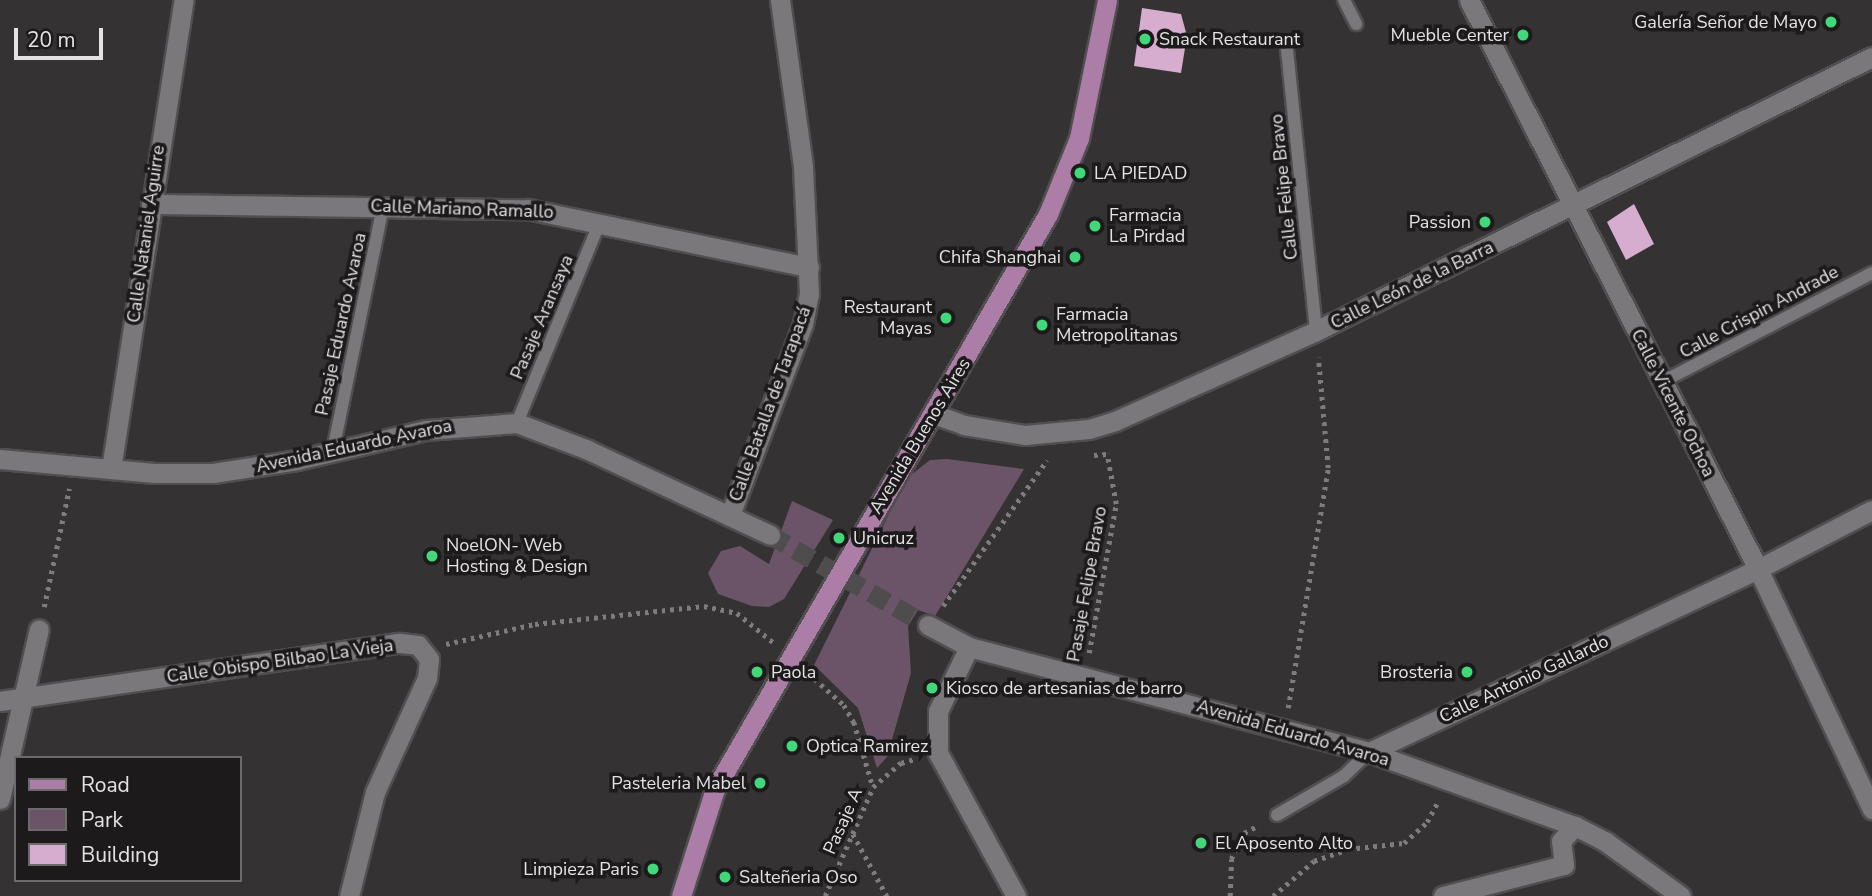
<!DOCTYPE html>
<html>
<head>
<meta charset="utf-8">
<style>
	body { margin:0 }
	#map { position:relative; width:1872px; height:896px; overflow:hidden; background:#353234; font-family:"Nunito Sans",sans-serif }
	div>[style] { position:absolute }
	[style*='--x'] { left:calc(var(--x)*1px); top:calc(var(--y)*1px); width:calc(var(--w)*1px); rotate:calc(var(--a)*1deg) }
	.green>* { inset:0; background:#6b5467 }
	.building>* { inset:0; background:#d6accf }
	.tertiary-tunnel>* { height:19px; margin-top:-9.5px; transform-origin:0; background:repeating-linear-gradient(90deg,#4f4c4e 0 19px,transparent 0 29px) }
	.path>* { height:4.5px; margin-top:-2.25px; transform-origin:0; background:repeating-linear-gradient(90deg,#7f7c7e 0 3.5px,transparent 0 8.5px) }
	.roads { filter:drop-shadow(2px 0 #514e50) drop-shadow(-2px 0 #514e50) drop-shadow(0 2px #514e50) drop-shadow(0 -2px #514e50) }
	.service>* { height:12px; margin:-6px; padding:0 6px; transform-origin:6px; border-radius:6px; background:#7b787b }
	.minor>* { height:19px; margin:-9.5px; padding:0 9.5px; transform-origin:9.5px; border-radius:9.5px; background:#7b787b }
	.tertiary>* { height:19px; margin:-9.5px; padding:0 9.5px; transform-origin:9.5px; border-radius:9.5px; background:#7b787b }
	.primary>* { height:19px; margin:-9.5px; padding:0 9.5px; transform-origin:9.5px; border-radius:9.5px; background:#ac7da6 }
	.dots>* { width:19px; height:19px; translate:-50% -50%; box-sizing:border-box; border:4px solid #1c1a1b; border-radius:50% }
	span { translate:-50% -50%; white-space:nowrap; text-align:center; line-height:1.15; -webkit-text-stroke:7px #1c1a1b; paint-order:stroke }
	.poi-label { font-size:18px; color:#e4e2e4 }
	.right { translate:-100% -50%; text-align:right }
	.left { translate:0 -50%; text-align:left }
	.street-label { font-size:18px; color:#e4e2e4 }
	.legend { position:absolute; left:14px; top:756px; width:228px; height:126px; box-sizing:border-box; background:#1c1a1b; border:2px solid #6c6a6b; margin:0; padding:9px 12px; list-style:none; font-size:21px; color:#e4e2e4 }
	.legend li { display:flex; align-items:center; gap:14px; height:35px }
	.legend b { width:35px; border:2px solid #6c6a6b }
	.scale { position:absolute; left:14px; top:28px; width:89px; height:32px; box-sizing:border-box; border:4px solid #e4e2e4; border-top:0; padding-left:9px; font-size:21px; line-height:24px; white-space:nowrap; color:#e4e2e4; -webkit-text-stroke:5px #1c1a1b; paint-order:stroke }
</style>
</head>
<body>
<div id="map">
	<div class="green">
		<i style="clip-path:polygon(947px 459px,1024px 469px,935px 616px,918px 610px,908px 626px,911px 673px,887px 757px,877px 768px,858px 708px,814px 665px,907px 478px,930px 460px)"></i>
		<i style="clip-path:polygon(792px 501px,833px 520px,784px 599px,769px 607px,752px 606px,718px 594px,708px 573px,721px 551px,740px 546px,769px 564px)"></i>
	</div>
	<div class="building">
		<i style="clip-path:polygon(1142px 8px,1181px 14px,1187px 36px,1181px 73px,1134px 66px)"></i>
		<i style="clip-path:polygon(1634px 204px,1654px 244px,1626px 260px,1607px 222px)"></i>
	</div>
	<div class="tertiary-tunnel">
		<i style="--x:770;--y:535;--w:182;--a:29.7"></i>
	</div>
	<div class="path">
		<i style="--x:1094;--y:455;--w:13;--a:-4"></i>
		<i style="--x:943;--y:606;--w:179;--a:-54.5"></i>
		<i style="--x:44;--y:607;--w:121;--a:-78"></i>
		<i style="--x:446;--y:644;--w:91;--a:-12.7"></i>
		<i style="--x:535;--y:624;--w:170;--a:-6.1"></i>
		<i style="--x:704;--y:606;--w:34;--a:12"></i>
		<i style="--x:737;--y:613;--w:46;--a:38.9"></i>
		<i style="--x:1089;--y:653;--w:151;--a:-79.7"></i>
		<i style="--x:1116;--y:504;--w:51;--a:-100.2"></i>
		<i style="--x:808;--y:673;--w:48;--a:41.6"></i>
		<i style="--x:844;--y:705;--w:20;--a:60"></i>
		<i style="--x:854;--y:722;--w:68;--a:73.7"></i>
		<i style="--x:1288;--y:708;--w:243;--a:-80.5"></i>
		<i style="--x:1328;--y:468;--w:111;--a:-95.1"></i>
		<i style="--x:853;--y:834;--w:71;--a:61.3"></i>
		<i style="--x:825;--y:896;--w:119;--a:-66.2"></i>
		<i style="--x:873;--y:787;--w:37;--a:-41"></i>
		<i style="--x:901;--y:763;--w:15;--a:-16"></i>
		<i style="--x:1230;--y:896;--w:37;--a:-88"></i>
		<i style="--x:1231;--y:859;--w:29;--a:-63"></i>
		<i style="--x:1244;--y:833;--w:17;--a:-28"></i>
		<i style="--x:1273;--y:896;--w:54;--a:-40.5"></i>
		<i style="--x:1314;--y:861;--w:36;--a:-19"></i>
		<i style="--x:1348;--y:849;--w:56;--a:-6.1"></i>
		<i style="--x:1404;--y:843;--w:31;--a:-42"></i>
		<i style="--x:1427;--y:822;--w:21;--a:-62"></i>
	</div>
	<div class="roads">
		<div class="service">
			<i style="--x:1344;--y:0;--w:27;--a:63"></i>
			<i style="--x:1286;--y:40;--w:293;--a:84.1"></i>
			<i style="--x:1662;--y:382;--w:237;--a:-27.4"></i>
			<i style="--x:517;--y:423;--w:215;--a:-67.6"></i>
			<i style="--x:333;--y:450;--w:249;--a:-78.4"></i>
			<i style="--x:1277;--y:815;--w:78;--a:-30.2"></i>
			<i style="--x:1344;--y:776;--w:35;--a:-44"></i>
		</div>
		<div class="minor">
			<i style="--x:1469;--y:0;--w:638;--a:63.07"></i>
			<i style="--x:1758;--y:569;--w:266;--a:64.6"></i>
			<i style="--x:151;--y:204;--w:377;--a:0.8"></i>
			<i style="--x:528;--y:209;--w:287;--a:11.7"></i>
			<i style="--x:934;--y:414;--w:32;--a:20"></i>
			<i style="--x:964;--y:425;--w:62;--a:9.3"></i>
			<i style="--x:1025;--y:435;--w:64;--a:-5.4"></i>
			<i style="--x:1089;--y:429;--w:27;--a:-17"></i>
			<i style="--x:1115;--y:421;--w:220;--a:-24.1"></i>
			<i style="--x:1316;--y:331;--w:620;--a:-26.23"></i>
			<i style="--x:111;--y:469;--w:475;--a:-81.2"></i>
			<i style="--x:730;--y:515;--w:204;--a:-69.1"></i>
			<i style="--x:803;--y:324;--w:31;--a:-79"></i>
			<i style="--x:809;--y:294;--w:128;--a:-92.7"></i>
			<i style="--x:803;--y:166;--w:168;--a:-97.9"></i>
			<i style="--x:0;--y:701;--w:404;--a:-8.3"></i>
			<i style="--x:400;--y:643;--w:18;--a:6"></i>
			<i style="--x:418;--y:645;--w:18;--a:52"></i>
			<i style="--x:429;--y:659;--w:19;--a:96"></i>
			<i style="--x:427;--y:678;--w:125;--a:114.5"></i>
			<i style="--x:375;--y:792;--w:107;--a:104"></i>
			<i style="--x:1369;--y:752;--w:430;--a:-25.2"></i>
			<i style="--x:1758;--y:569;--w:128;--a:-27.4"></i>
			<i style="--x:0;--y:799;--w:174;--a:-77.1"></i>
			<i style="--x:1443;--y:896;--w:125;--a:-14.4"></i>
			<i style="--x:1564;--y:865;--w:24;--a:-97"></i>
			<i style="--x:1561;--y:841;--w:21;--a:-47"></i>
		</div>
		<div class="tertiary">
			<i style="--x:0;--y:459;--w:155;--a:5.2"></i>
			<i style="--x:154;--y:473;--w:59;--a:0"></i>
			<i style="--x:213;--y:473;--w:85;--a:-8.8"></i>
			<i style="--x:297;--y:460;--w:132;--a:-13.1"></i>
			<i style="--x:426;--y:430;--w:91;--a:-4.4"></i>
			<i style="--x:517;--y:423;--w:76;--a:20.8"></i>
			<i style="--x:588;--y:450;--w:201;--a:25"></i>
			<i style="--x:928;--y:625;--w:47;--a:28.2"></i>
			<i style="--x:969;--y:647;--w:414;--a:14.7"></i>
			<i style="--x:1369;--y:752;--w:219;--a:19.8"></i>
			<i style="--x:1575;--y:826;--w:35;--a:27"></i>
			<i style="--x:1606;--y:842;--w:92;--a:35.8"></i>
			<i style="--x:969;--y:647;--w:71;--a:115.8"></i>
			<i style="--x:938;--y:711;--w:42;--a:90"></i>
			<i style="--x:938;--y:753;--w:163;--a:61.4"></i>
		</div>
		<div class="primary">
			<i style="--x:681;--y:896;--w:112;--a:-72.4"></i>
			<i style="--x:715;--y:789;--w:664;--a:-59.92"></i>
			<i style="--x:1048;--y:214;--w:82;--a:-67.8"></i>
			<i style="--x:1079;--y:138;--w:141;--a:-78.5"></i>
		</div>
	</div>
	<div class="dots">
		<i style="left:1831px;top:22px;background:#43d77b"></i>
		<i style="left:1523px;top:35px;background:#43d77b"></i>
		<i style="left:1145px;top:39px;background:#43d77b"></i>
		<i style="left:1080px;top:173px;background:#43d77b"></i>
		<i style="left:1485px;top:222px;background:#43d77b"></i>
		<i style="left:1095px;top:226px;background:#43d77b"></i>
		<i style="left:1075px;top:257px;background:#43d77b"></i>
		<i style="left:946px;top:318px;background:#43d77b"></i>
		<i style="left:1042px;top:325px;background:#43d77b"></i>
		<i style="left:839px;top:538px;background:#43d77b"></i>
		<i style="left:432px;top:556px;background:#43d77b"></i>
		<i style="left:757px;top:672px;background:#43d77b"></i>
		<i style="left:1467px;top:672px;background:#43d77b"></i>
		<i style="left:932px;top:688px;background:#43d77b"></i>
		<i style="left:792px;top:746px;background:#43d77b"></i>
		<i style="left:760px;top:783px;background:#43d77b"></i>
		<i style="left:1201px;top:843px;background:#43d77b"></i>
		<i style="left:653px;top:869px;background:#43d77b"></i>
		<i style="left:725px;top:877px;background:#43d77b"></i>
	</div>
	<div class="poi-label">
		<span class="right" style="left:1817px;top:22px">Galería Señor de Mayo</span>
		<span class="right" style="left:1509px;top:35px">Mueble Center</span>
		<span class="left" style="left:1159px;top:39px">Snack Restaurant</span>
		<span class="left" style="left:1094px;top:173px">LA PIEDAD</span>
		<span class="left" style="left:1109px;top:226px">Farmacia<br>La Pirdad</span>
		<span class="right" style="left:1471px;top:222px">Passion</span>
		<span class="right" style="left:1061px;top:257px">Chifa Shanghai</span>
		<span class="right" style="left:932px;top:318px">Restaurant<br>Mayas</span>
		<span class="left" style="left:1056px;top:325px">Farmacia<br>Metropolitanas</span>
		<span class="left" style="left:853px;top:538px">Unicruz</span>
		<span class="left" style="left:446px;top:556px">NoelON- Web<br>Hosting &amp; Design</span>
		<span class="left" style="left:771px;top:672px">Paola</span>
		<span class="right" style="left:1453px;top:672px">Brosteria</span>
		<span class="left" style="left:946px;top:688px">Kiosco de artesanias de barro</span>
		<span class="left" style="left:806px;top:746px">Optica Ramirez</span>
		<span class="right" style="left:746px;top:783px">Pasteleria Mabel</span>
		<span class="left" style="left:1215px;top:843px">El Aposento Alto</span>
		<span class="right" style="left:639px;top:869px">Limpieza Paris</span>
		<span class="left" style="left:739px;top:877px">Salteñeria Oso</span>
	</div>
	<div class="street-label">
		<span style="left:1284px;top:187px;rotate:-96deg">Calle Felipe Bravo</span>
		<span style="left:462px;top:209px;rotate:2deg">Calle Mariano Ramallo</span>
		<span style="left:146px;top:234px;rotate:-82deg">Calle Nataniel Aguirre</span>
		<span style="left:1412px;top:285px;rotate:-26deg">Calle León de la Barra</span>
		<span style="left:1759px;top:312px;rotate:-28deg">Calle Crispin Andrade</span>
		<span style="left:542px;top:317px;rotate:-67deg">Pasaje Aransaya</span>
		<span style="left:341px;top:324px;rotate:-78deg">Pasaje Eduardo Avaroa</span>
		<span style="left:1673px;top:403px;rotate:63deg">Calle Vicente Ochoa</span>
		<span style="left:770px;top:404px;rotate:-70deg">Calle Batalla de Tarapacá</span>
		<span style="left:920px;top:436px;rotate:-59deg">Avenida Buenos Aires</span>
		<span style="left:354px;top:446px;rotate:-12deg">Avenida Eduardo Avaroa</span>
		<span style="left:1087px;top:584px;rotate:-80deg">Pasaje Felipe Bravo</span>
		<span style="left:280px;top:661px;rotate:-8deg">Calle Obispo Bilbao La Vieja</span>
		<span style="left:1524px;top:679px;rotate:-25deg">Calle Antonio Gallardo</span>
		<span style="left:1293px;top:733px;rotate:16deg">Avenida Eduardo Avaroa</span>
		<span style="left:843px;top:821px;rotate:-66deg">Pasaje A</span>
	</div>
	<ul class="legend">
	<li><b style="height:9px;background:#ac7da6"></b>Road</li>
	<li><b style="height:19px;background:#6b5467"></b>Park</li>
	<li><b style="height:19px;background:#d6accf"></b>Building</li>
	</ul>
	<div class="scale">20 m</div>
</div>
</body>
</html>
